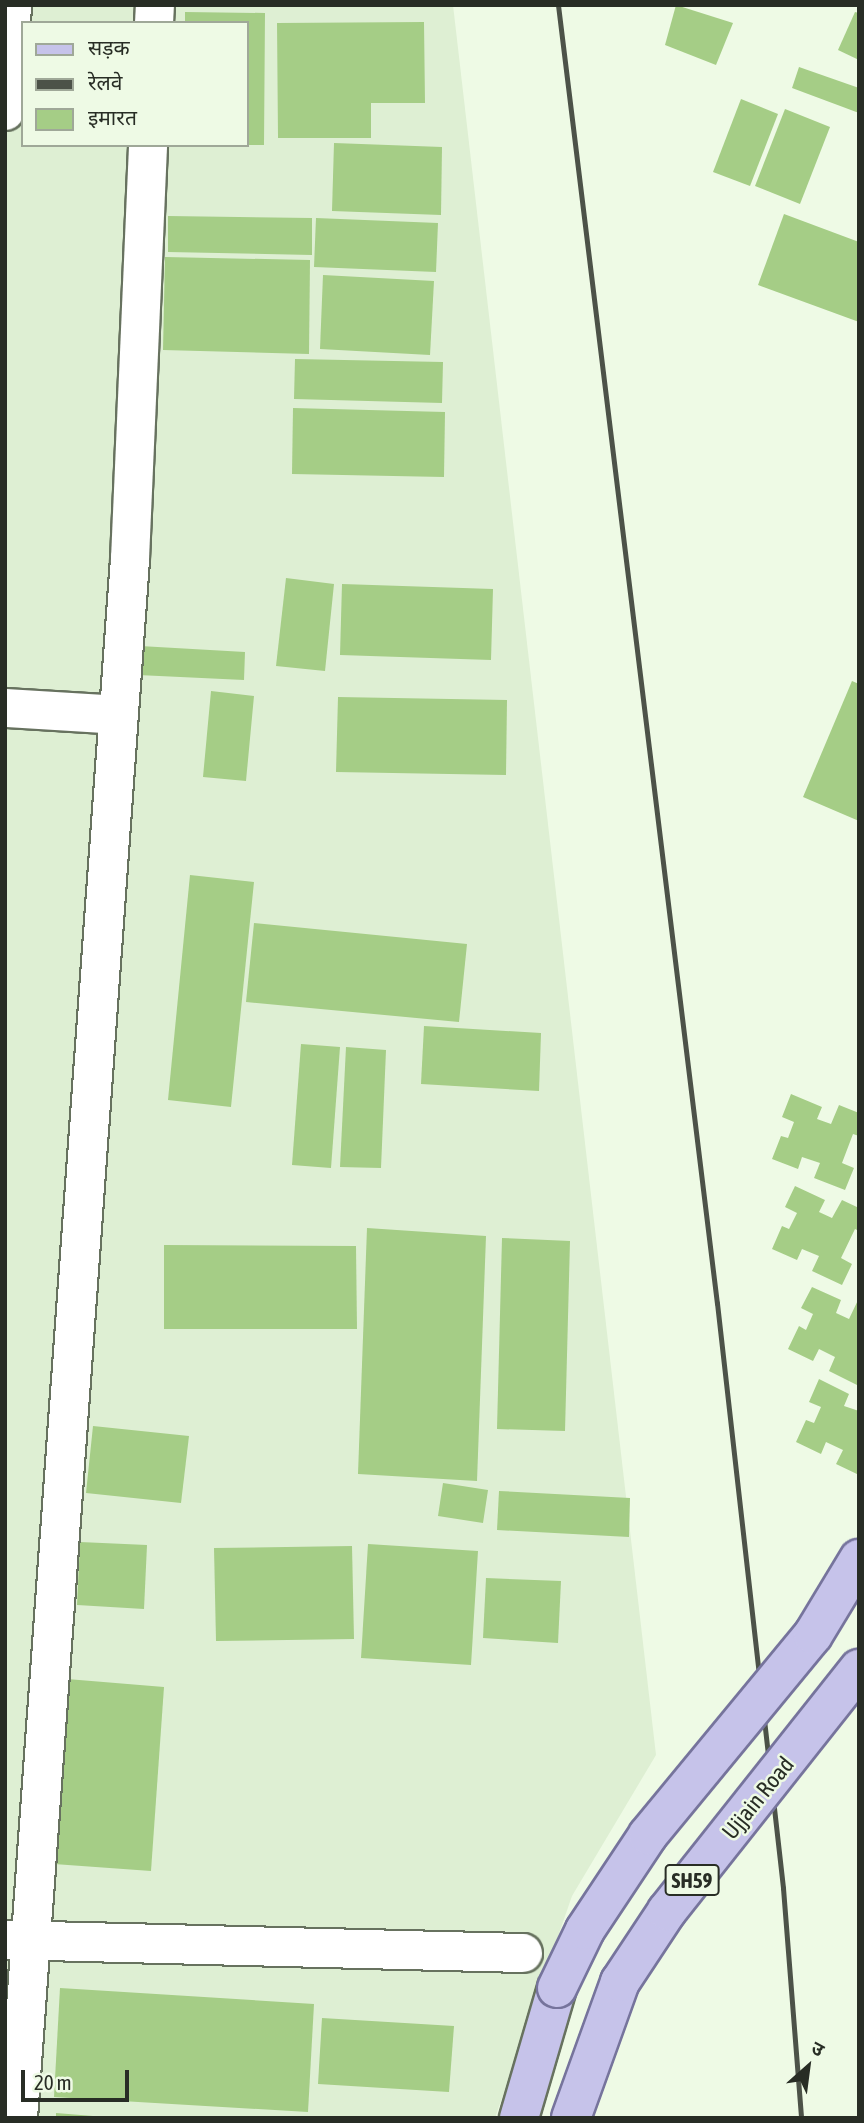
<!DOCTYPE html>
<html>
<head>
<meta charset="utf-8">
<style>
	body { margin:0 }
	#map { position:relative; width:864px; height:2123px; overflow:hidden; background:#eefae5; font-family:"Asap Condensed","Noto Sans Devanagari",sans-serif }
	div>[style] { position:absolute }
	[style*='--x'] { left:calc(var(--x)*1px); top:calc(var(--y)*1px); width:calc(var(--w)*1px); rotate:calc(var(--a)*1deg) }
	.built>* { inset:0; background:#deefd3 }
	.building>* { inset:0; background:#a5cd86 }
	.roads { filter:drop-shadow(2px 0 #67725f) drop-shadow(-2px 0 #67725f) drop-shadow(0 2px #67725f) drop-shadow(0 -2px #67725f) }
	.minor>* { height:38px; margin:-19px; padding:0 19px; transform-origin:19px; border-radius:19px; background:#fff }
	.major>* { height:38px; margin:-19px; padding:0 19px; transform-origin:19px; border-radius:19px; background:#c6c3ea }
	.rail>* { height:5px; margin:-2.5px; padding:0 2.5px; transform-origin:2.5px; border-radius:2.5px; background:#4c5248 }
	.bridges { filter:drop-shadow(2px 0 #76749c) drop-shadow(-2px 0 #76749c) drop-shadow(0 2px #76749c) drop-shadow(0 -2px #76749c) }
	.major-bridge>* { height:38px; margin:-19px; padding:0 19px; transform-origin:19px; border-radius:19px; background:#c6c3ea }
	span { translate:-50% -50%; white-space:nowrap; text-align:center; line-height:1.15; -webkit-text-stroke:5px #eefae5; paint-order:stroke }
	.shield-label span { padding:2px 5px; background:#eefae5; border:2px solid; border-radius:5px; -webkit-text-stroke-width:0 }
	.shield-label { font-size:21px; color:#282d25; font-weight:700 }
	.street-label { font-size:23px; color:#282d25 }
	.frame { position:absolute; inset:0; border:7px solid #282d25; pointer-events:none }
	.legend { position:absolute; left:21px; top:21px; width:228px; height:126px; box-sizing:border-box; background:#eefae5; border:2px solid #9fa898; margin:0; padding:9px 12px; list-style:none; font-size:21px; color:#282d25 }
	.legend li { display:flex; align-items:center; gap:14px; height:35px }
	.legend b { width:35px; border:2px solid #9fa898 }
	.north { position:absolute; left:773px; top:2032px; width:70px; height:70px; -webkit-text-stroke:5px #eefae5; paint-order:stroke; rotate:28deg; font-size:19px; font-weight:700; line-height:28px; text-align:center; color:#282d25 }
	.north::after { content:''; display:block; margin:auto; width:24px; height:32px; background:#282d25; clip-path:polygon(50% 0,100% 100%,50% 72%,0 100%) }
	.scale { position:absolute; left:21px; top:2070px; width:108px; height:32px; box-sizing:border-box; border:4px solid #282d25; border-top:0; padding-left:9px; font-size:21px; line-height:24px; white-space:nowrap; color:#282d25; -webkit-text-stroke:5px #eefae5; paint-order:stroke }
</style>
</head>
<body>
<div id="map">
	<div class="built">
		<i style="clip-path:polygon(evenodd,5px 5px,453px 5px,656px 1755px,572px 1896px,495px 2118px,5px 2118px,5px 5px,23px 23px,247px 23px,247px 145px,23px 145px,23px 23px)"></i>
	</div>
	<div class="building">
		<i style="clip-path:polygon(676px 5px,733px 23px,716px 65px,665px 45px)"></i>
		<i style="clip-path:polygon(185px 12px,265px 13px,264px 145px,247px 145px,247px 23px,185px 23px)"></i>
		<i style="clip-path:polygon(855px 12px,859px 13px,859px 60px,838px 50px)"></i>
		<i style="clip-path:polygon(424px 22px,425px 103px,371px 103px,371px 138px,278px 138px,277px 23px)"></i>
		<i style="clip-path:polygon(799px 67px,859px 88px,859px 113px,792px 88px)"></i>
		<i style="clip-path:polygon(741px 99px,778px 114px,750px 186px,713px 172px)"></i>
		<i style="clip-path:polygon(785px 109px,830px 127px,800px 204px,755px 186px)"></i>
		<i style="clip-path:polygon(334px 143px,442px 147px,441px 215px,332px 211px)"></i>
		<i style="clip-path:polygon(784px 214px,859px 242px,859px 322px,758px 285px)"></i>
		<i style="clip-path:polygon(168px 216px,312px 218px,312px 255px,168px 252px)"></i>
		<i style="clip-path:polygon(316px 218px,438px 223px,436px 272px,314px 267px)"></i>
		<i style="clip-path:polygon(165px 257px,310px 260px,309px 354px,163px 350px)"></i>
		<i style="clip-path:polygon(323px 275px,434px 281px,430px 355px,320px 349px)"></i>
		<i style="clip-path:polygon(295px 359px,443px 362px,442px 403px,294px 399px)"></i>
		<i style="clip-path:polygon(293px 408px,445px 412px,444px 477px,292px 474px)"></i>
		<i style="clip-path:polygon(286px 578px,334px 584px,325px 671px,276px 666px)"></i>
		<i style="clip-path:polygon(342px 584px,493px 589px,491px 660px,340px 655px)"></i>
		<i style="clip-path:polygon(140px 646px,245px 652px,244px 680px,138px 675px)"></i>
		<i style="clip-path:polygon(852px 681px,859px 684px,859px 821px,803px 797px)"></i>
		<i style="clip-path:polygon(211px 691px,254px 696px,246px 781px,203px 777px)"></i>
		<i style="clip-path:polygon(338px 697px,507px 700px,506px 775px,336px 772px)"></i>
		<i style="clip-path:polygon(190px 875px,254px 882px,231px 1107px,168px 1100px)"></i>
		<i style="clip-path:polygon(254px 923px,467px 944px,459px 1022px,246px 1002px)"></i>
		<i style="clip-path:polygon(424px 1026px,541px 1033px,539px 1091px,421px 1084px)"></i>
		<i style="clip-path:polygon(301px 1044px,340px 1047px,331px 1168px,292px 1165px)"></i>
		<i style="clip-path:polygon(346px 1047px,386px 1050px,381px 1168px,340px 1167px)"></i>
		<i style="clip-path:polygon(791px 1094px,822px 1107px,817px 1119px,831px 1124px,839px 1105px,859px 1113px,859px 1136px,853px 1134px,842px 1163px,854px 1168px,845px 1190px,814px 1178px,820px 1163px,802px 1157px,798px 1169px,772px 1159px,781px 1136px,788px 1138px,794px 1122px,782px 1117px)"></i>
		<i style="clip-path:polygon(795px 1186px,825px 1200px,819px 1212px,832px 1218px,842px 1200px,859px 1208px,859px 1231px,855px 1229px,841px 1258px,852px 1264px,842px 1285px,812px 1271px,819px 1256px,802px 1249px,797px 1260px,772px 1249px,782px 1226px,789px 1229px,797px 1213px,785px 1207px)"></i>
		<i style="clip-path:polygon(367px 1228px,486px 1236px,477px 1481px,358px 1474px)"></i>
		<i style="clip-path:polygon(502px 1238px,570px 1241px,565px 1431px,497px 1429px)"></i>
		<i style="clip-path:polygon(164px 1245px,356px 1246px,357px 1329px,164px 1329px)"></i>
		<i style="clip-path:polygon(812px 1287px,841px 1300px,836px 1313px,849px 1319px,859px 1298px,859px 1386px,829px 1371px,835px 1357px,819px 1349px,813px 1361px,788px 1349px,799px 1326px,806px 1330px,813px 1314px,801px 1308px)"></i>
		<i style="clip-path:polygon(819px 1379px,849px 1394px,844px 1406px,859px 1411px,859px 1475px,836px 1464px,843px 1450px,826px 1442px,821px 1454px,796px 1442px,806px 1420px,814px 1423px,821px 1407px,809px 1402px)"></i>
		<i style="clip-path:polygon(93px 1426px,189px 1436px,181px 1503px,86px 1493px)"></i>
		<i style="clip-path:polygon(443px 1483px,488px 1490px,483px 1523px,438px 1516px)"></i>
		<i style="clip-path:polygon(499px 1491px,630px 1498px,629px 1537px,497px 1530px)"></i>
		<i style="clip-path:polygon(80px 1542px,147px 1545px,144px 1609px,77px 1605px)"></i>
		<i style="clip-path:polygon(368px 1544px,478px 1551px,471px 1665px,361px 1658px)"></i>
		<i style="clip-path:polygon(352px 1546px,354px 1639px,216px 1641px,214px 1548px)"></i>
		<i style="clip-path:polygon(486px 1578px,561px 1581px,558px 1643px,483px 1638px)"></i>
		<i style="clip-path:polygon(67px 1679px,164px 1687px,151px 1871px,54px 1864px)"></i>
		<i style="clip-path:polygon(60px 1988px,314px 2004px,308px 2112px,54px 2097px)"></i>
		<i style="clip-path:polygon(322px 2018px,454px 2026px,449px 2092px,318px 2084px)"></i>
		<i style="clip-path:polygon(56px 2113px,93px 2116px,92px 2118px,56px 2118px)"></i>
	</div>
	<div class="roads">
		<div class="minor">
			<i style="--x:154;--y:23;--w:18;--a:-87"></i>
			<i style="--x:5;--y:111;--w:106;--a:-86.2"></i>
			<i style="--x:5;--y:708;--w:113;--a:3.5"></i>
			<i style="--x:5;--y:1940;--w:518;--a:1.44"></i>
			<i style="--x:18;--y:2118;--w:1563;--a:-85.89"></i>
			<i style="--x:130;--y:559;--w:414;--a:-87.5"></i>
		</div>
		<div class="major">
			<i style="--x:519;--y:2118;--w:135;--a:-73.7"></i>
		</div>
	</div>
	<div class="rail">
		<i style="--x:558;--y:5;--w:1308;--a:83.02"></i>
		<i style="--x:717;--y:1303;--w:589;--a:83.56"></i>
		<i style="--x:783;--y:1888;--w:231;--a:85.5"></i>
	</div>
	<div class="bridges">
		<div class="major-bridge">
			<i style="--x:557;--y:1988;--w:64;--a:-64.2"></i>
			<i style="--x:585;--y:1930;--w:114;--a:-56.4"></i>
			<i style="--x:648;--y:1835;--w:259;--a:-50.5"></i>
			<i style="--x:813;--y:1635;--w:89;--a:-58.8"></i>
			<i style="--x:571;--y:2118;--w:145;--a:-70.2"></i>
			<i style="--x:620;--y:1982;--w:85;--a:-56.5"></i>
			<i style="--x:667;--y:1911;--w:309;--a:-51.6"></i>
		</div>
	</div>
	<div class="shield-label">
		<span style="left:692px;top:1880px">SH59</span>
	</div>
	<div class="street-label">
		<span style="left:758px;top:1798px;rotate:-51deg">Ujjain Road</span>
	</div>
	<div class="frame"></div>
	<ul class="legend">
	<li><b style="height:9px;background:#c6c3ea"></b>सड़क</li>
	<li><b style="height:9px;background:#4c5248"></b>रेलवे</li>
	<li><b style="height:19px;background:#a5cd86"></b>इमारत</li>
	</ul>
	<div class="north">उ</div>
	<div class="scale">20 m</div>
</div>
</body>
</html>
